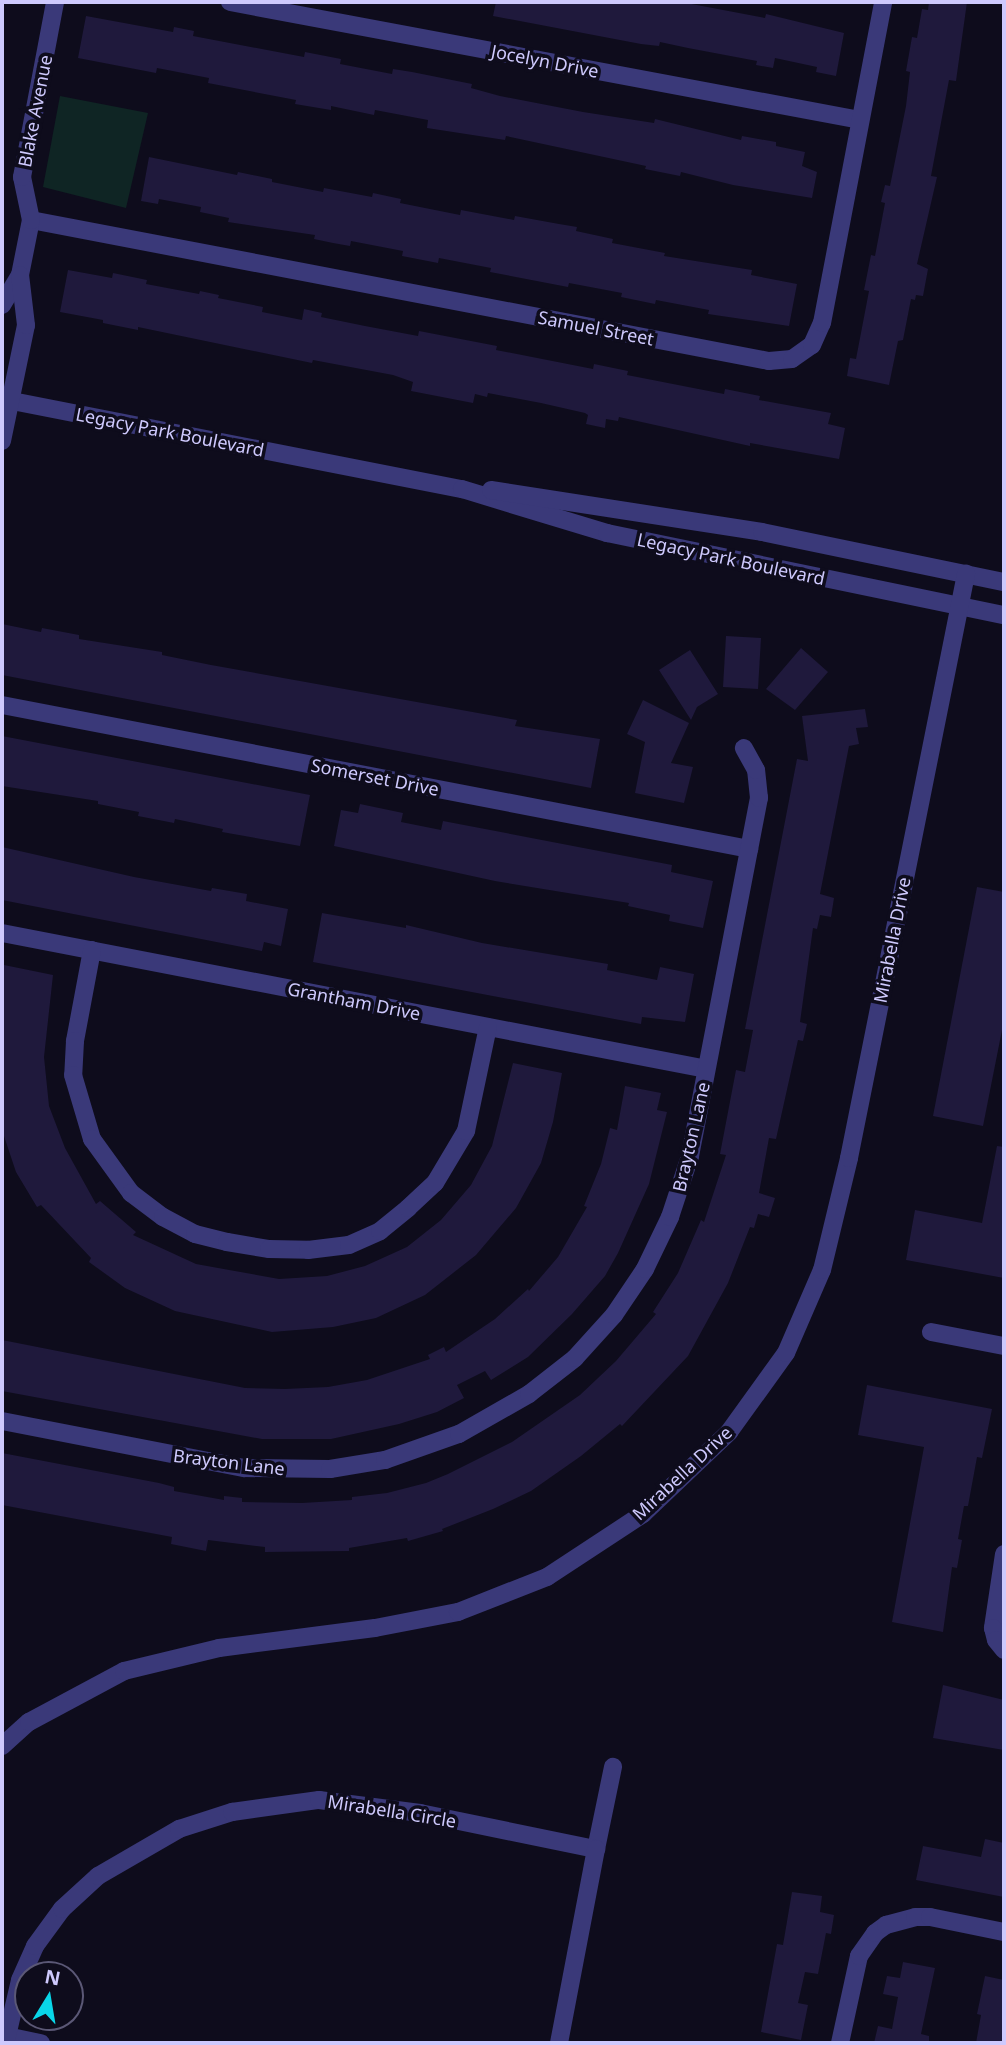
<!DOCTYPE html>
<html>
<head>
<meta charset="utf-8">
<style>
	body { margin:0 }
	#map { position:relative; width:1006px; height:2045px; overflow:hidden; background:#0e0c1c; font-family:"Noto Sans",sans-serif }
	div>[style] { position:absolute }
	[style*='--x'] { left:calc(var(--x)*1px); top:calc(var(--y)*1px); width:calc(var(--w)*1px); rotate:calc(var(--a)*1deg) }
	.green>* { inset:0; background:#0f2524 }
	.building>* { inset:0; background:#1f193c }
	.minor>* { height:18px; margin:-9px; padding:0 9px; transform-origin:9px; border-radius:9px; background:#3a3979 }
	span { translate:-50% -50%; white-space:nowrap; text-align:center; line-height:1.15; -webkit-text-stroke:7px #0e0c1c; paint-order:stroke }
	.street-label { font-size:18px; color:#cec9fd }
	.frame { position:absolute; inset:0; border:4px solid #cec9fd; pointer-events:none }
	.north { position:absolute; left:14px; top:1961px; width:70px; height:70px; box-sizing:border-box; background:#0e0c1c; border:2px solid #5b5876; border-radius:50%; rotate:11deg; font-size:19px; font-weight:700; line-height:28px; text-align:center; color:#cec9fd }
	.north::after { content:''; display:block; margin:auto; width:24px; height:32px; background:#09d6e8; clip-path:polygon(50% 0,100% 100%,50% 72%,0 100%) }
</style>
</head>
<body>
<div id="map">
	<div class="green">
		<i style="clip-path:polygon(60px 96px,148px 113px,126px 208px,43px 187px)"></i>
	</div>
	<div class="building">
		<i style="clip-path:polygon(496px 2px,681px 2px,765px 18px,766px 14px,844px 33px,836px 76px,816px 72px,817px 67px,775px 58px,773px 68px,756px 65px,757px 61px,688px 48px,660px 42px,659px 46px,641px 44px,493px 16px)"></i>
		<i style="clip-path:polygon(929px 2px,967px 2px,956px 81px,949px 80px,931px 176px,937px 177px,917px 264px,928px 269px,923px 296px,916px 295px,915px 300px,911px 299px,903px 340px,898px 341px,889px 385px,847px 376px,850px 358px,856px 359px,869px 291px,864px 290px,871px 255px,875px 256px,885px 203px,881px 202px,885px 185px,890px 186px,906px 106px,910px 72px,906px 71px,912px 37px,917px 38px,922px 9px,928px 10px)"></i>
		<i style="clip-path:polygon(86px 16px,173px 32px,174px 27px,194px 31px,193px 36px,304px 57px,305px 52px,341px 59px,340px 64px,392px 74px,393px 69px,412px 72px,472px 84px,471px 88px,500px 96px,583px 112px,654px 123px,655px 119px,741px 140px,742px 136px,776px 142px,776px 146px,805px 152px,802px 166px,817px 172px,812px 198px,733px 185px,681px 172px,680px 176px,645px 169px,646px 166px,506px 136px,505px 140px,427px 128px,428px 120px,375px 110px,374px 115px,331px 106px,331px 110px,295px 104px,296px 100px,208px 83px,209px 78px,157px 68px,156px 73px,78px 58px)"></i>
		<i style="clip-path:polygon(149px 157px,237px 175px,238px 172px,272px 179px,272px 182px,323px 192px,324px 188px,372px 197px,373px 193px,401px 199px,400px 203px,460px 215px,461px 210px,514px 220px,515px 216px,559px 224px,577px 227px,576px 231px,613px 239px,612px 243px,665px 253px,664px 256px,752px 270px,751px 275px,797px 284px,789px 326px,708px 314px,709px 310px,656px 300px,655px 304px,621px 297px,622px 293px,569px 283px,568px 287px,490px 272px,491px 268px,439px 258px,438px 263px,402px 256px,403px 251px,351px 241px,350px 246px,333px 243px,314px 239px,315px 235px,228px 222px,229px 218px,200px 212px,201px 207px,159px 199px,158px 204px,141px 201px)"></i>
		<i style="clip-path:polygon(68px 270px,112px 278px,113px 273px,147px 280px,146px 284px,199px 294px,200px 291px,219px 295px,218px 298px,263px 307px,262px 312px,302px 320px,304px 309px,322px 313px,321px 317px,365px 326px,418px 336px,419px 331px,497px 346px,496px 350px,593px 369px,594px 364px,628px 371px,627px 375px,724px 394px,725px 389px,760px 396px,759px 400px,831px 413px,828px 424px,845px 428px,839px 459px,750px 443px,750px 446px,619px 417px,618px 421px,606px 419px,605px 428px,586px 424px,588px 415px,585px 413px,541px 403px,488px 393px,487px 397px,475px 394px,473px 403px,411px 391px,413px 382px,393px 375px,313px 360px,312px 363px,138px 327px,138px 330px,103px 323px,103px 320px,60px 312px)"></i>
		<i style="clip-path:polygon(2px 624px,41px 632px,42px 628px,79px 635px,79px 639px,162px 652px,162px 655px,211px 665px,517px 720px,515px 726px,600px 739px,591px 788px,2px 675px)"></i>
		<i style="clip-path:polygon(726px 636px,761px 638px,758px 689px,723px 687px)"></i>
		<i style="clip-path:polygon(801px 648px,828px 672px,795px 710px,766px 689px)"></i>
		<i style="clip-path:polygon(690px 650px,718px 694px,697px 707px,691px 720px,659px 670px)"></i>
		<i style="clip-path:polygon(643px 700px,689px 723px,671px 763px,693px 767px,684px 803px,635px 793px,645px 742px,627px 734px)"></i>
		<i style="clip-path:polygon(865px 709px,868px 727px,856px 728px,859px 744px,849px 746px,820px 894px,834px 898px,831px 917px,820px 915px,817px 929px,813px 928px,800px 1022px,807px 1024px,803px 1041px,798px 1040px,776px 1139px,769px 1138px,759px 1193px,775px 1198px,769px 1217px,758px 1214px,754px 1228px,750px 1227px,728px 1283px,688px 1356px,622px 1426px,620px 1424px,581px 1456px,531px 1491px,493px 1509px,442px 1529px,443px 1531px,408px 1541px,407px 1538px,349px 1548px,349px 1551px,265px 1552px,265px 1547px,208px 1540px,206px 1551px,171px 1544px,172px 1537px,2px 1505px,2px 1453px,159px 1483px,174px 1487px,174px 1491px,224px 1500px,224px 1496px,242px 1498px,242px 1502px,302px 1503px,352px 1500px,352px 1497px,387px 1493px,426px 1483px,448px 1474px,512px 1442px,580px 1395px,616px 1361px,656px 1314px,653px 1312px,678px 1273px,701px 1220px,704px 1222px,726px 1155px,720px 1154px,736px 1070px,745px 1072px,753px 1030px,745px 1029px,797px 759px,808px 761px,802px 716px)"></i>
		<i style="clip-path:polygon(2px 736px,310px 795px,300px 846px,222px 832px,223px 829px,175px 819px,174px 823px,138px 816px,139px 812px,98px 804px,98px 801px,2px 786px)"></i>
		<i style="clip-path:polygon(360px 804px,403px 813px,401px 822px,441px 830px,443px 821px,672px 865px,671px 872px,713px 881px,703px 928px,669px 921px,670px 915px,628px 906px,629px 903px,495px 881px,334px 846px,341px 810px,358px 813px)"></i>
		<i style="clip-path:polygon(2px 847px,134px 877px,211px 891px,212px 888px,247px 894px,246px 901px,288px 909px,281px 946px,264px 942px,262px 951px,2px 900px)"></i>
		<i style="clip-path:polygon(977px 887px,1004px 892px,1004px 1020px,983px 1126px,933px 1116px)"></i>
		<i style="clip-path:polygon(322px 913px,406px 928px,406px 925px,482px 943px,608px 964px,607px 970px,657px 980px,660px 967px,694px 974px,685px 1022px,642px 1017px,641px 1024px,313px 962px)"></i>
		<i style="clip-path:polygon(4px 965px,53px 975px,44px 1057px,49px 1106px,65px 1148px,96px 1204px,100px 1201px,136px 1232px,133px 1235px,196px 1264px,279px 1279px,327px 1276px,365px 1266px,407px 1247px,441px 1220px,471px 1185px,492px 1146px,513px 1063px,562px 1073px,553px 1122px,541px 1163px,516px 1208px,476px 1255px,425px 1295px,376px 1318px,333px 1327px,272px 1332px,175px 1311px,125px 1288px,89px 1262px,91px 1258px,41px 1205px,37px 1207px,16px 1172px,2px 1130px,2px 979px)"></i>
		<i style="clip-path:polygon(625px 1086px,661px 1093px,657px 1110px,667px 1112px,649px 1184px,618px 1253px,605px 1276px,572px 1314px,528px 1357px,491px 1380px,485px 1371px,457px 1385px,464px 1398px,437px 1412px,399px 1424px,331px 1439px,262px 1439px,2px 1391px,2px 1340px,245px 1388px,285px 1389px,328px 1387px,367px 1380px,430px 1359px,428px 1355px,444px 1347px,446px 1352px,495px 1319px,528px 1289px,529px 1291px,558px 1257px,587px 1207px,584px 1206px,601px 1164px,610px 1128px,617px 1130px)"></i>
		<i style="clip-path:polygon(997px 1146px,1004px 1147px,1004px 1278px,906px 1260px,915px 1210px,982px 1223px)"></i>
		<i style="clip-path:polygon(867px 1385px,992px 1409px,982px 1458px,977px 1457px,968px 1506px,964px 1506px,958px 1539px,962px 1540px,957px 1568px,952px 1567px,943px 1632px,892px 1622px,924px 1447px,858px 1435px)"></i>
		<i style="clip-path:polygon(943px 1685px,1004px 1700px,1004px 1750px,933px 1738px)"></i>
		<i style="clip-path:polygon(985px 1839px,1004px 1843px,1004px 1897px,916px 1880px,923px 1846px,981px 1857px)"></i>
		<i style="clip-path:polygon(792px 1892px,822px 1896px,820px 1912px,834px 1915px,831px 1934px,826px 1933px,818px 1974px,805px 1972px,798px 2003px,808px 2005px,801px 2040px,761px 2032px,777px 1944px,783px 1945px)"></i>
		<i style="clip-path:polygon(903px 1962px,935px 1968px,921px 2034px,929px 2036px,929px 2043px,874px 2043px,878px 2026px,892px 2029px,898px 1997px,883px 1994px,887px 1976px,900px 1978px)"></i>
		<i style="clip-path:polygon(985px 1976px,1004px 1980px,1004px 2043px,976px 2043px,981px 2015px,977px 2014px)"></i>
	</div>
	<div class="minor">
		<i style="--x:230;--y:2;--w:641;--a:10.61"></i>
		<i style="--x:31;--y:220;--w:751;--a:10.82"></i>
		<i style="--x:769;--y:361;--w:23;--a:-5"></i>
		<i style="--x:792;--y:359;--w:24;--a:-35"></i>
		<i style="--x:812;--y:345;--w:24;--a:-66"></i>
		<i style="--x:822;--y:323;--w:327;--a:-79.2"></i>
		<i style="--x:2;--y:305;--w:35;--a:-59"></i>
		<i style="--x:20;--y:275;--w:56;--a:-78.7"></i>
		<i style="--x:31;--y:220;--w:44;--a:-101.8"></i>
		<i style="--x:22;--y:177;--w:178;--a:-79.3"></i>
		<i style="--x:2;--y:399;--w:469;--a:11.1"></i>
		<i style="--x:462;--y:489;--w:152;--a:16.9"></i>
		<i style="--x:607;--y:533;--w:405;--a:11.7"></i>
		<i style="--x:2;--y:441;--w:118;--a:-78.3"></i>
		<i style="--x:26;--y:325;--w:50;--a:-96.8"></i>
		<i style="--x:491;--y:490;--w:274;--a:8.8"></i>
		<i style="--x:762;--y:532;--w:247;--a:11.7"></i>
		<i style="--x:2;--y:705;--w:761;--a:10.91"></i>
		<i style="--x:2;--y:933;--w:717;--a:10.93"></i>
		<i style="--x:92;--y:950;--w:93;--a:100.6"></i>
		<i style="--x:75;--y:1041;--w:34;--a:93"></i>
		<i style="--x:73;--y:1075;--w:67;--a:73.5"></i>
		<i style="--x:92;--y:1139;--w:67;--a:54.2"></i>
		<i style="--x:131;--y:1193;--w:40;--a:37"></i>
		<i style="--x:163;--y:1217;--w:36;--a:28"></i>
		<i style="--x:195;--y:1234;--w:33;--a:14"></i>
		<i style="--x:227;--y:1242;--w:43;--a:9.5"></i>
		<i style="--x:269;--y:1249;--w:39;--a:1"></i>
		<i style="--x:308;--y:1250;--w:41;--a:-7"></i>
		<i style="--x:349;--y:1245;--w:34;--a:-24"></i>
		<i style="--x:380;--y:1231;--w:36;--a:-39"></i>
		<i style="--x:408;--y:1208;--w:37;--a:-43"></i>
		<i style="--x:435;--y:1183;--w:61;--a:-59.2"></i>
		<i style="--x:466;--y:1131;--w:106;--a:-78.1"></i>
		<i style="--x:931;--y:1332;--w:74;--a:10.9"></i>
		<i style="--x:2;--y:1421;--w:247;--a:11"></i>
		<i style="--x:244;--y:1468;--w:86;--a:0.7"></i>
		<i style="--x:330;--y:1469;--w:56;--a:-9.3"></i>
		<i style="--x:385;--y:1460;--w:78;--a:-19.4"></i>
		<i style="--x:459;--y:1434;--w:81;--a:-29.7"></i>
		<i style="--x:529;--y:1394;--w:58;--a:-38"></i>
		<i style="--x:575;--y:1358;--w:58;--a:-47.8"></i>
		<i style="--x:614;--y:1315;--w:55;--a:-56"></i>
		<i style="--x:645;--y:1269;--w:58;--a:-64.3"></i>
		<i style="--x:670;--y:1217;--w:64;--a:-71.8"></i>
		<i style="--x:690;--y:1156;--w:365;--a:-79.1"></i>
		<i style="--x:759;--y:798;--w:28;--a:-96"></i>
		<i style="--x:756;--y:770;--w:25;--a:-119"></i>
		<i style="--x:1004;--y:1554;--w:75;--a:98.5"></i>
		<i style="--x:993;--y:1628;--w:12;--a:76"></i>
		<i style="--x:996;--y:1640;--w:13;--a:51"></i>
		<i style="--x:2;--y:1746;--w:36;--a:-42"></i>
		<i style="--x:29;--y:1722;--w:108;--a:-28.2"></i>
		<i style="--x:124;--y:1671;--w:98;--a:-13.6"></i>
		<i style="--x:219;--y:1648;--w:157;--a:-7.3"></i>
		<i style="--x:375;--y:1628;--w:85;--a:-10.9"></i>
		<i style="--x:458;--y:1612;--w:96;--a:-21.5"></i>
		<i style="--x:547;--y:1577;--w:115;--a:-33.3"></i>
		<i style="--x:643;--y:1514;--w:119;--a:-43.6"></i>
		<i style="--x:729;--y:1432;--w:97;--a:-54.2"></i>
		<i style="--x:786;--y:1353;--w:90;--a:-66.6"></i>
		<i style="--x:822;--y:1270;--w:115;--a:-76.4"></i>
		<i style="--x:849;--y:1158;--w:596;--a:-78.67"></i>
		<i style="--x:596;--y:1849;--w:84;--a:-78.3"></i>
		<i style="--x:2;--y:2035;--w:40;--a:12"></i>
		<i style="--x:7;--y:2036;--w:57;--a:-76.9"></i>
		<i style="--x:20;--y:1980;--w:37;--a:-66"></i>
		<i style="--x:35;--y:1946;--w:46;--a:-53.9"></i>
		<i style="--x:62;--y:1909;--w:49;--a:-42.5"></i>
		<i style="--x:98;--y:1876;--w:94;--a:-30.1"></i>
		<i style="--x:179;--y:1829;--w:56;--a:-17.8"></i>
		<i style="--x:232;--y:1812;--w:88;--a:-7.9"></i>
		<i style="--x:319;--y:1800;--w:102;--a:7.3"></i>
		<i style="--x:420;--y:1813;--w:180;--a:11.6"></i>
		<i style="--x:596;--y:1849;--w:197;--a:100.8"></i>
		<i style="--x:840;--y:2043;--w:89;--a:-77.7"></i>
		<i style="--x:859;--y:1956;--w:28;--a:-55"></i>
		<i style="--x:875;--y:1933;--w:14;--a:-36"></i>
		<i style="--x:886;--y:1925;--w:30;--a:-15"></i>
		<i style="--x:915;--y:1917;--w:15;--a:0"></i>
		<i style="--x:930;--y:1917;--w:76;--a:11.5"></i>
	</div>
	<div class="street-label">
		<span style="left:545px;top:61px;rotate:11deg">Jocelyn Drive</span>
		<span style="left:35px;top:111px;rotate:-79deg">Blake Avenue</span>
		<span style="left:596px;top:328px;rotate:11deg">Samuel Street</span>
		<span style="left:170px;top:432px;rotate:11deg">Legacy Park Boulevard</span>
		<span style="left:731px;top:559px;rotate:12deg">Legacy Park Boulevard</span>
		<span style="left:375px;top:777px;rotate:11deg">Somerset Drive</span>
		<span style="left:892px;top:940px;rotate:-79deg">Mirabella Drive</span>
		<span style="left:354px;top:1001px;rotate:11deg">Grantham Drive</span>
		<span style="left:691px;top:1137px;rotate:-77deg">Brayton Lane</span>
		<span style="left:229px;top:1462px;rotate:7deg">Brayton Lane</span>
		<span style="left:682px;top:1473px;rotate:-43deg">Mirabella Drive</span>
		<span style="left:392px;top:1811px;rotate:9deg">Mirabella Circle</span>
	</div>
	<div class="frame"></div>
	<div class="north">N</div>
</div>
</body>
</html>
